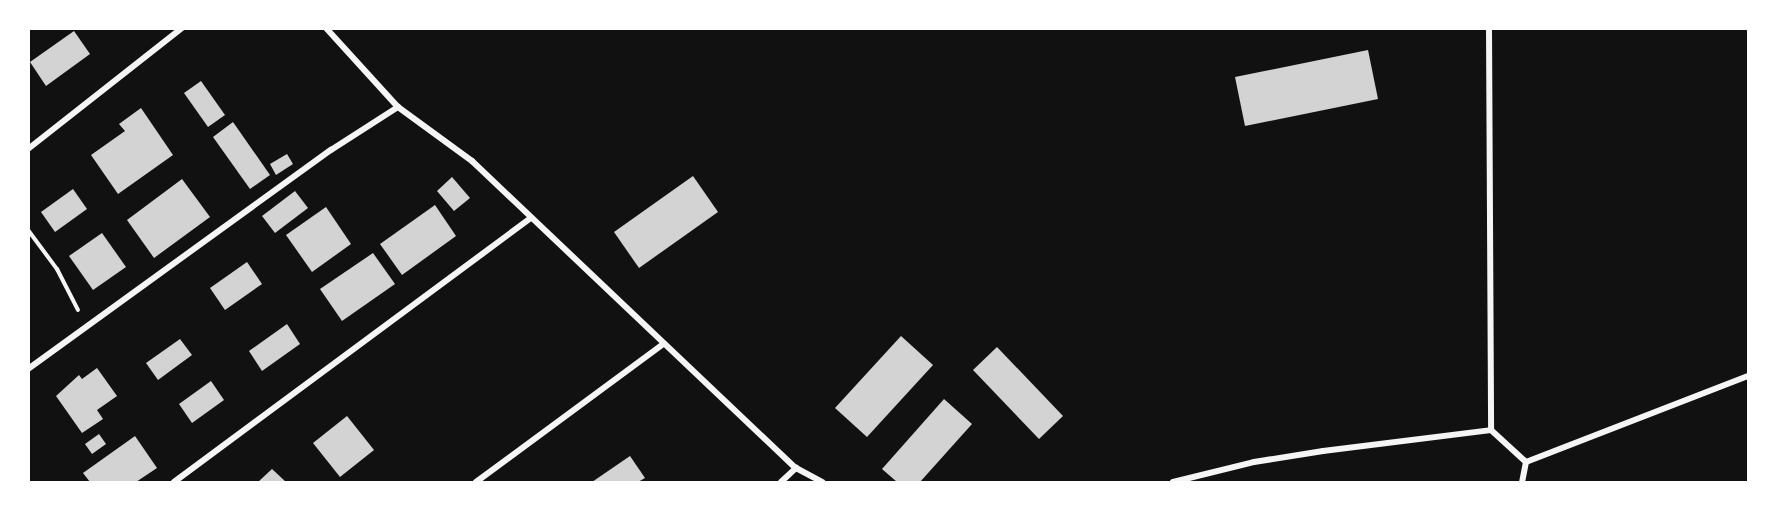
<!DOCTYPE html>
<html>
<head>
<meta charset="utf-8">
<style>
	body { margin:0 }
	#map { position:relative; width:1777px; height:511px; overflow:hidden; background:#111; font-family:"Archivo Narrow",sans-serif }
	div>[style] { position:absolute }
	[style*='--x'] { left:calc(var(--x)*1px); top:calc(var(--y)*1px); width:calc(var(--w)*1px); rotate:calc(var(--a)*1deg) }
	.building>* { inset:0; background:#d3d3d3 }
	.path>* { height:4px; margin:-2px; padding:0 2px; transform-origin:2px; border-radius:2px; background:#f5f5f5 }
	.minor>* { height:6px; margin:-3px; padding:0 3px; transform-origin:3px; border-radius:3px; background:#f5f5f5 }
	span { translate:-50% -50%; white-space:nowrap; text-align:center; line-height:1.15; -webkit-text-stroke:6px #fff; paint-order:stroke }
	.frame { position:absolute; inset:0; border:30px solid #fff; pointer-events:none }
</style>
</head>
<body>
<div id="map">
	<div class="building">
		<i style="clip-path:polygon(74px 31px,90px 54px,46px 86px,30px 62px)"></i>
		<i style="clip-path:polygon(1368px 50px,1378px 99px,1245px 126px,1235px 77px)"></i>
		<i style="clip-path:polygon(201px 81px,225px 115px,208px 127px,184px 93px)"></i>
		<i style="clip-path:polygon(141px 108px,173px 155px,118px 194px,91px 155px,125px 131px,119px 124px)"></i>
		<i style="clip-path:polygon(233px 122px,270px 175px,250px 189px,213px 137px)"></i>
		<i style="clip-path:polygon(287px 154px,293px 164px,276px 175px,270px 164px)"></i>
		<i style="clip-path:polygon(693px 176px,718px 212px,639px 268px,614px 232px)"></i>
		<i style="clip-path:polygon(452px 177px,470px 198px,454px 211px,437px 191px)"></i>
		<i style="clip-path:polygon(182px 179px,210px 217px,154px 258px,127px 220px)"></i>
		<i style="clip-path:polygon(73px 189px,87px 209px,55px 232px,41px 212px)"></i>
		<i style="clip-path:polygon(295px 191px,308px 208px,275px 233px,262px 216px)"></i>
		<i style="clip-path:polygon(435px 205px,456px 236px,402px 275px,380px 244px)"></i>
		<i style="clip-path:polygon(326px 207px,351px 244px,312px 272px,286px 235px)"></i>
		<i style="clip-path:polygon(102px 233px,126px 267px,93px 290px,69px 256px)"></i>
		<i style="clip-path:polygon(373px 253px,395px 284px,342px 321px,320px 289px)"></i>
		<i style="clip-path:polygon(247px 262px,262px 284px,225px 310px,210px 288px)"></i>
		<i style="clip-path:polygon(287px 324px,300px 344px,262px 371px,249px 351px)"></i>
		<i style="clip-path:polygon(901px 336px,933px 365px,867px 437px,835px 408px)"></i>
		<i style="clip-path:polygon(180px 339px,192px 355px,158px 380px,146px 363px)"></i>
		<i style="clip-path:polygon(997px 347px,1063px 416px,1039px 439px,973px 370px)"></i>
		<i style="clip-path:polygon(97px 368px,117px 396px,97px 410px,103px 419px,82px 433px,56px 396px,79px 375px,82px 379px)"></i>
		<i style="clip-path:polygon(211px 381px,224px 400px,192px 423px,179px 404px)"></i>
		<i style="clip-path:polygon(944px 399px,972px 424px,920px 482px,897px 482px,882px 469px)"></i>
		<i style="clip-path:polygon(347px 416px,374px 450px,340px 477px,313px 443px)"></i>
		<i style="clip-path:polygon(99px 434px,106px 444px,92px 454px,85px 444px)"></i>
		<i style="clip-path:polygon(135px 436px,157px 468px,136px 482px,90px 482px,83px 473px)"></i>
		<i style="clip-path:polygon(630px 456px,645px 478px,638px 482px,592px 482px)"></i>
		<i style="clip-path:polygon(272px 469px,286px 482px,258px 482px)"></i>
	</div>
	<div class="path">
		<i style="--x:28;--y:230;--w:49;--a:53.4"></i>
		<i style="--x:57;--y:269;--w:46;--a:62.9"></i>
	</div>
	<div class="minor">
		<i style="--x:326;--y:28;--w:107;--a:47.7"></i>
		<i style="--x:398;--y:107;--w:92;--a:36.1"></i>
		<i style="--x:472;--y:161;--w:446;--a:43.5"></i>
		<i style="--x:796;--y:468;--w:30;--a:28"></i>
		<i style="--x:1489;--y:28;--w:402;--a:89.7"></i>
		<i style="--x:1491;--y:430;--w:47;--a:42.4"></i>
		<i style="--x:1526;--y:462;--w:20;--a:101"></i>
		<i style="--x:28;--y:149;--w:196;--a:-38.2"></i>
		<i style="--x:28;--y:369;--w:374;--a:-35.9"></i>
		<i style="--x:331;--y:150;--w:80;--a:-32.7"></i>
		<i style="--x:1526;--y:462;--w:238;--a:-21.2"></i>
		<i style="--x:174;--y:482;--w:444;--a:-36.5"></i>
		<i style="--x:476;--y:482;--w:232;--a:-36.4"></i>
		<i style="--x:781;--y:482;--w:21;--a:-43"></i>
		<i style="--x:1173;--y:482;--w:83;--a:-13.9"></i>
		<i style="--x:1254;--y:462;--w:70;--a:-9.1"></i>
		<i style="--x:1323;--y:451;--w:169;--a:-7.1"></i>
	</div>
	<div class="frame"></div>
</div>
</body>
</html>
